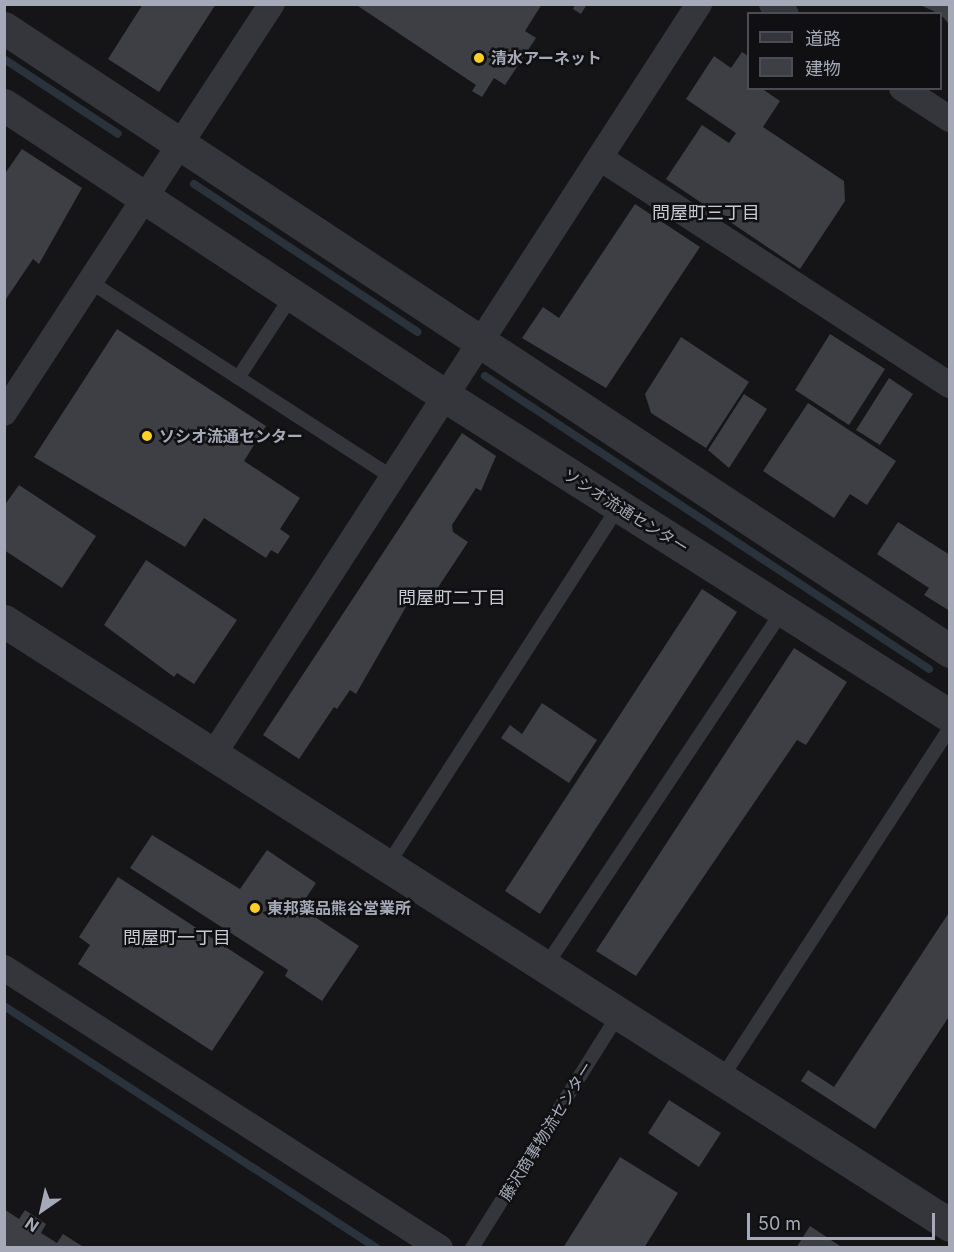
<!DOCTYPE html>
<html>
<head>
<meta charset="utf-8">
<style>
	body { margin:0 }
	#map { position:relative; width:954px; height:1252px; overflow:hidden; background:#151517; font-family:Inter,"Noto Sans JP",sans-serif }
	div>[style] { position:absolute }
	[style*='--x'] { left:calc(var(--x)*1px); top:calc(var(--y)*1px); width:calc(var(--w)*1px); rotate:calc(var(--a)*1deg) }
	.stream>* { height:8px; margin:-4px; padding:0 4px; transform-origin:4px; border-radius:4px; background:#2a323c }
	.building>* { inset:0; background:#3e3f44 }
	.service>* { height:14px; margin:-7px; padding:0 7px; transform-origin:7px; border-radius:7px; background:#35363c }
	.minor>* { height:26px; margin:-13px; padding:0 13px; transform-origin:13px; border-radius:13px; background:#35363c }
	.tertiary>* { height:33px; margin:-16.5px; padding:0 16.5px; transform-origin:16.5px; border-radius:16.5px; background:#35363c }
	.dots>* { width:16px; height:16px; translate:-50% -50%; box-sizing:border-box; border:3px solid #101012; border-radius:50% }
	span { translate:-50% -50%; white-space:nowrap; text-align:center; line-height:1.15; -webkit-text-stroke:5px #101012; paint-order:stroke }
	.poi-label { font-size:16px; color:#a5a9b8; font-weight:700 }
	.left { translate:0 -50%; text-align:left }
	.street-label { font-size:16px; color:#a5a9b8 }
	.neighbourhood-label { font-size:18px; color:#c7c9d4 }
	.frame { position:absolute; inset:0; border:6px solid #a5a9b8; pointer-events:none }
	.legend { position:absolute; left:747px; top:12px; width:195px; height:78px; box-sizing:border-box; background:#101012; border:2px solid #4c4d54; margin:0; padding:8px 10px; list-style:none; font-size:18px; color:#a5a9b8 }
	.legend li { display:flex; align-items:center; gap:12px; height:30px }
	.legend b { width:30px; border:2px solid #4c4d54 }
	.north { position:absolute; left:12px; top:1180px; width:60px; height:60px; -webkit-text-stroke:4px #101012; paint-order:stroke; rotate:214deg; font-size:16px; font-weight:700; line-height:24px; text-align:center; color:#a5a9b8 }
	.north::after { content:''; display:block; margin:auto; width:21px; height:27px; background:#a5a9b8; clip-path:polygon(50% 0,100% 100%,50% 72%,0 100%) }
	.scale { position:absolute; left:747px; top:1213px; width:188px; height:27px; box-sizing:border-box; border:3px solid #a5a9b8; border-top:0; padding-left:8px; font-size:18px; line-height:21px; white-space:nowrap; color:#a5a9b8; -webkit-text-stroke:4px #101012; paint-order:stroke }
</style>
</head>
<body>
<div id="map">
	<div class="stream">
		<i style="--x:4;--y:59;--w:136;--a:33.3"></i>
		<i style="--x:194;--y:184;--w:268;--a:33.5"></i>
		<i style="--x:485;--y:376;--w:532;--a:33.42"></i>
		<i style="--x:4;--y:1006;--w:444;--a:33"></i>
	</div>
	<div class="building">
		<i style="clip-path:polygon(143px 4px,216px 4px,159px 92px,108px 59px)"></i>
		<i style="clip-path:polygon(355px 4px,542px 4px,525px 31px,536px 38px,505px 85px,494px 78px,482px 97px,472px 91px,476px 85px)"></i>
		<i style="clip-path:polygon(575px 4px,587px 4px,581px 14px,573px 9px)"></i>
		<i style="clip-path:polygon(918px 4px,950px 4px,950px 25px,940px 14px)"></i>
		<i style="clip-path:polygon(742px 52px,748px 56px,748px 88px,761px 88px,780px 101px,763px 127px,844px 181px,845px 201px,800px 269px,666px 179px,702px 125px,729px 143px,736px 133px,686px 99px,714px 56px,731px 68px)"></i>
		<i style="clip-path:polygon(22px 149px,82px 188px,39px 264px,33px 259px,4px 302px,4px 175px)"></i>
		<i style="clip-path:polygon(635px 204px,700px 247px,606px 388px,522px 338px,543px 307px,559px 318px)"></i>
		<i style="clip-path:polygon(117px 329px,266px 426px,244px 461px,300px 498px,280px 529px,290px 536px,278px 554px,271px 550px,266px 558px,204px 518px,185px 547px,34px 457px)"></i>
		<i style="clip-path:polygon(830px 334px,885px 369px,849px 425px,795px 390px)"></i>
		<i style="clip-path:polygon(681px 337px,749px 382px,706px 448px,651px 413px,645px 394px)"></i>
		<i style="clip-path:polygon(889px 378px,913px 394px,880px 445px,856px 430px)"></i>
		<i style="clip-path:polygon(744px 394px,767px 409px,729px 468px,708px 450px)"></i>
		<i style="clip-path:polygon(808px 403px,896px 461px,867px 505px,850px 494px,834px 518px,763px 471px)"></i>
		<i style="clip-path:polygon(462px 433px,496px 456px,481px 491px,476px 488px,452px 525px,453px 532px,468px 542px,433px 595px,418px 586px,356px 694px,350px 690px,337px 709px,334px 707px,299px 759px,263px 735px)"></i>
		<i style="clip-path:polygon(19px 485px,96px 536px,62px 588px,4px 550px,4px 506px)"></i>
		<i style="clip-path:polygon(898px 522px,950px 555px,950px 611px,924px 595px,929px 588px,877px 554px)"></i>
		<i style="clip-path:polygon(146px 560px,237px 620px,194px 684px,177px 673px,174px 677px,104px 625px)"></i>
		<i style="clip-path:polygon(702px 589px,737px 612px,540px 914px,505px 891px)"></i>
		<i style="clip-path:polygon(794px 648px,847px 682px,806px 745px,797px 740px,636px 976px,596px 951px)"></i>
		<i style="clip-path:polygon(542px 703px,597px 740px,569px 783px,501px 738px,510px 725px,522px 734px)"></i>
		<i style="clip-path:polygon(152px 835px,240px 889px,267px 850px,316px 883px,300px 907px,359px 946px,322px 1001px,285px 976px,288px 970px,130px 868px)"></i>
		<i style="clip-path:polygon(118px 877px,264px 972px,212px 1051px,78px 964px,90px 945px,79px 937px)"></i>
		<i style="clip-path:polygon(950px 911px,950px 1015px,875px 1129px,801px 1081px,808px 1070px,834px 1087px)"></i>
		<i style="clip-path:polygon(669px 1100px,721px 1133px,699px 1167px,648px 1133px)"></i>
		<i style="clip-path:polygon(620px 1157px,678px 1193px,644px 1248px,563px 1248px)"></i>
		<i style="clip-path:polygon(4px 1209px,19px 1219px,25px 1210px,46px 1224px,41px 1233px,57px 1243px,63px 1234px,85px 1248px,4px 1248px)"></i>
		<i style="clip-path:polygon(810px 1226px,843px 1248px,796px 1248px)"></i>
	</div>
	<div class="service">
		<i style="--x:92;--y:283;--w:359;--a:32.9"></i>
		<i style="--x:238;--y:378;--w:100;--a:-56.8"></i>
		<i style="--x:387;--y:866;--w:428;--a:-57.2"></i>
		<i style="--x:545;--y:967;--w:429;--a:-56.3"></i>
		<i style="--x:721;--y:1079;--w:419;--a:-56.9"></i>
		<i style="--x:472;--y:1248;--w:276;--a:-57.9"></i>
	</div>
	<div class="minor">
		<i style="--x:772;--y:4;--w:17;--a:36"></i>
		<i style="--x:902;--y:88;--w:57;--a:32.9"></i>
		<i style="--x:600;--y:158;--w:417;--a:33"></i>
		<i style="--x:4;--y:413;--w:489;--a:-56.8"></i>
		<i style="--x:213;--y:755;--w:895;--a:-57.09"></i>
		<i style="--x:4;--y:968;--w:518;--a:32.71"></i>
	</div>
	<div class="tertiary">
		<i style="--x:4;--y:28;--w:1133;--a:33.37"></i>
		<i style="--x:4;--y:105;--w:531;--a:33.39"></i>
		<i style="--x:447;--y:397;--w:596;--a:32.38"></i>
		<i style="--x:4;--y:621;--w:1122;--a:32.56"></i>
	</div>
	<div class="dots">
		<i style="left:479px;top:58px;background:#ffcf25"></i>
		<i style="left:147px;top:436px;background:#ffcf25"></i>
		<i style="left:255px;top:908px;background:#ffcf25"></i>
	</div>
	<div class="poi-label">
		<span class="left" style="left:491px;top:58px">清水アーネット</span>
		<span class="left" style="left:159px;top:436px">ソシオ流通センター</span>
		<span class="left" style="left:267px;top:908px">東邦薬品熊谷営業所</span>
	</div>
	<div class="street-label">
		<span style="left:626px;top:511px;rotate:32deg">ソシオ流通センター</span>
		<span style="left:546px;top:1131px;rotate:-58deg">藤沢商事物流センター</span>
	</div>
	<div class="neighbourhood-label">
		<span style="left:706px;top:213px">問屋町三丁目</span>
		<span style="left:452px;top:598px">問屋町二丁目</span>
		<span style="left:177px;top:938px">問屋町一丁目</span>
	</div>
	<div class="frame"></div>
	<ul class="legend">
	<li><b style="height:8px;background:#35363c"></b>道路</li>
	<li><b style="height:16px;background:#3e3f44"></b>建物</li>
	</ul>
	<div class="north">N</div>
	<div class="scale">50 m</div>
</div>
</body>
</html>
